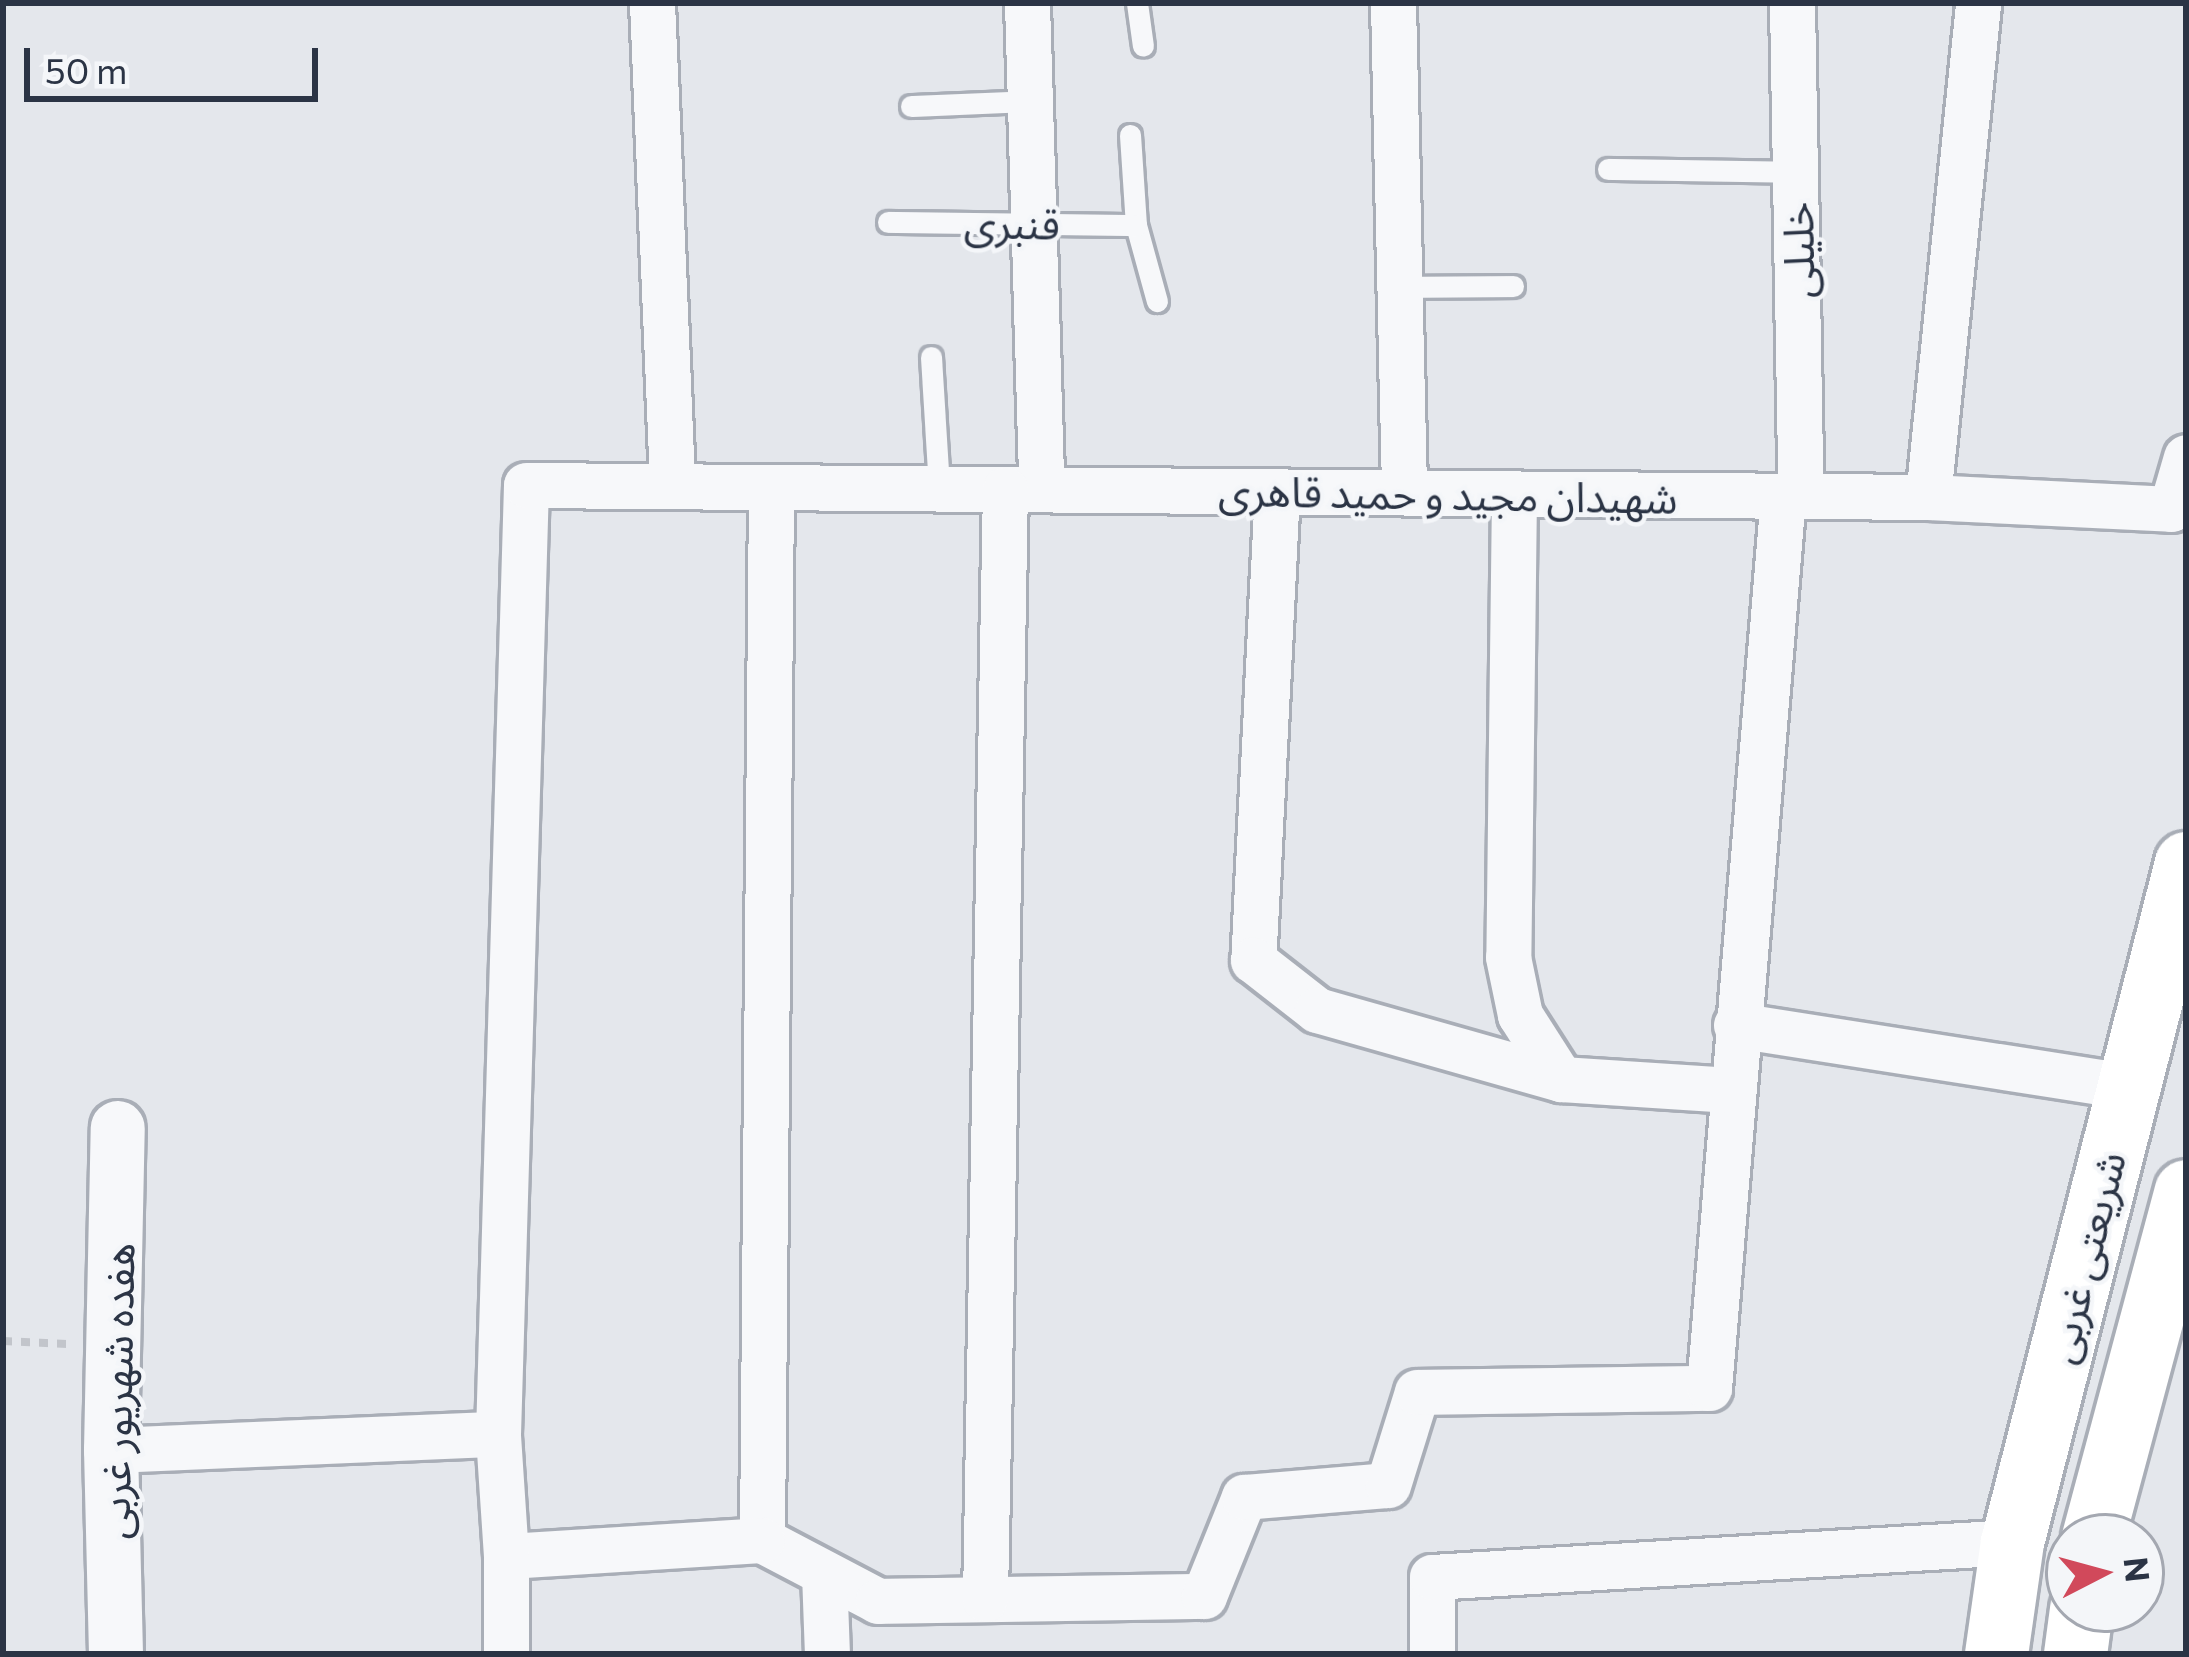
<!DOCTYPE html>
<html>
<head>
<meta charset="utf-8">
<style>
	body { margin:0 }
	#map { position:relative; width:2189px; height:1657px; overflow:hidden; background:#e4e7ec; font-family:Commissioner,"Noto Sans Arabic",sans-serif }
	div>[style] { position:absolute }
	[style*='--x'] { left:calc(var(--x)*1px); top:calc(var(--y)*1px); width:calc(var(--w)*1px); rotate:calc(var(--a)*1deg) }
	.path>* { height:8px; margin-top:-4px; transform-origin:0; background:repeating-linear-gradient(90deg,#c2c5cb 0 9px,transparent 0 18px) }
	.roads { filter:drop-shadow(3px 0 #a9aeb7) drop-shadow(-3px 0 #a9aeb7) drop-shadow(0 3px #a9aeb7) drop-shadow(0 -3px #a9aeb7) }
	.service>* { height:21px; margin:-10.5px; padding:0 10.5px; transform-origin:10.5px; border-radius:10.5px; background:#f7f8fa }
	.minor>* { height:45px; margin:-22.5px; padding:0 22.5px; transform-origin:22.5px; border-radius:22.5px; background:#f7f8fa }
	.tertiary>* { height:54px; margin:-27px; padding:0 27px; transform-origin:27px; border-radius:27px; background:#f7f8fa }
	.secondary>* { height:63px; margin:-31.5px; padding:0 31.5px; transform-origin:31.5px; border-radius:31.5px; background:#fff }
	span { translate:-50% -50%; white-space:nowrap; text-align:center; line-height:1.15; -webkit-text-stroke:9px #f4f6f9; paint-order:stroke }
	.street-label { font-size:42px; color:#2b3445 }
	.frame { position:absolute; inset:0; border:6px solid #2b3445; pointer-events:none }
	.north { position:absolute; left:2045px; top:1513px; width:120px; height:120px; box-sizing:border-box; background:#f4f6f9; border:3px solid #a4a8b1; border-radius:50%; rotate:84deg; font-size:33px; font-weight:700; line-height:48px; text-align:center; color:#2b3445 }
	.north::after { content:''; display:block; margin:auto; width:42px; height:54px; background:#d1495b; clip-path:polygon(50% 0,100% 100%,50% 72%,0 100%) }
	.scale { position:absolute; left:24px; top:48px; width:294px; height:54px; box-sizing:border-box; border:6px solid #2b3445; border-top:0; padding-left:15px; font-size:36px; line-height:42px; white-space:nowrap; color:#2b3445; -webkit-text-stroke:9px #f4f6f9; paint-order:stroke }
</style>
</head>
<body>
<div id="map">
	<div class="path">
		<i style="--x:3;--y:1341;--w:64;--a:2.7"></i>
	</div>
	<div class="roads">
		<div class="service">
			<i style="--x:1137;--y:3;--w:43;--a:82.1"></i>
			<i style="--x:911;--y:106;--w:118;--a:-2.4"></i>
			<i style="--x:1130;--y:135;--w:90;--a:86.2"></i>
			<i style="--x:1136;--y:225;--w:79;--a:74.6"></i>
			<i style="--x:1608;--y:169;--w:188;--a:0.9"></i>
			<i style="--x:888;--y:222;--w:248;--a:0.7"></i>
			<i style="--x:1399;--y:287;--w:114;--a:-0.5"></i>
			<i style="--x:931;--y:357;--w:132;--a:86.5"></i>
		</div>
		<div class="minor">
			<i style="--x:652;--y:3;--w:483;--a:87.6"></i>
			<i style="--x:1027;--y:3;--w:486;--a:88.3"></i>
			<i style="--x:1393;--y:3;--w:489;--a:88.7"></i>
			<i style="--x:1792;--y:3;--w:493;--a:89"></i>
			<i style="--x:771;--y:487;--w:1053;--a:90.49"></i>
			<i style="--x:762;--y:1540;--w:131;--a:27.7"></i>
			<i style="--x:878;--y:1601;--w:326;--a:-0.9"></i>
			<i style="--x:1204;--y:1596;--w:107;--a:-68"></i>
			<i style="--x:1244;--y:1497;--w:144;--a:-4.8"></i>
			<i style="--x:1388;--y:1485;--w:97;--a:-72.7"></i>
			<i style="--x:1417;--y:1392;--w:292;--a:-0.8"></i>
			<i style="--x:1709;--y:1388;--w:895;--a:-85.26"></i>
			<i style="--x:1277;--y:491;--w:470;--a:92.9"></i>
			<i style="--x:1253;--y:960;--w:81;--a:38"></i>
			<i style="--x:1317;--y:1010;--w:254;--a:15.8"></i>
			<i style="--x:1514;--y:494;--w:463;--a:90.7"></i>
			<i style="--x:1508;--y:957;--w:59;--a:78.3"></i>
			<i style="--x:1520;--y:1015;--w:76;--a:57.4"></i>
			<i style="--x:1561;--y:1079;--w:170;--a:3.7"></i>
			<i style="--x:1928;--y:497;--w:497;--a:-84.2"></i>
			<i style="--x:1736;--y:1025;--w:396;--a:8.9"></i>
			<i style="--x:111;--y:1450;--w:387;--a:-2.4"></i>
			<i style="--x:762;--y:1540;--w:256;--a:176.4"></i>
			<i style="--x:506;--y:1556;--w:122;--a:-93.8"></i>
			<i style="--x:498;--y:1434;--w:949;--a:-88.31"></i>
			<i style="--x:526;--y:485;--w:1402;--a:0.49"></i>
			<i style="--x:1928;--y:497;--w:243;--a:2.8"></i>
			<i style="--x:2171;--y:509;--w:54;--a:-73.9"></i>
			<i style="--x:506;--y:1556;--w:98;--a:90"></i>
			<i style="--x:824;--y:1573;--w:81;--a:87.9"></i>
			<i style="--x:985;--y:1599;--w:1110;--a:-88.97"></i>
			<i style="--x:1432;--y:1654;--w:77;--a:-90"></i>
			<i style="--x:1432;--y:1577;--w:581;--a:-3.45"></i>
		</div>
		<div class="tertiary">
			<i style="--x:116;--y:1654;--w:204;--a:-91.4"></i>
			<i style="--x:111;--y:1450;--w:322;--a:-88.8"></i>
		</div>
		<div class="secondary">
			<i style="--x:2093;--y:1537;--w:358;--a:-75"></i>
			<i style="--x:1996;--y:1654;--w:113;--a:-81.9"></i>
			<i style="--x:2012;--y:1542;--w:701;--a:-75.63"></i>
			<i style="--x:2075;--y:1654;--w:45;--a:-82.4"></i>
		</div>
	</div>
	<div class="street-label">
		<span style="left:1012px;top:222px;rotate:1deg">قنبری</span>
		<span style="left:1797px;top:250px;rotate:-91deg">خلیلی</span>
		<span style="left:1448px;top:493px;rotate:1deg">شهیدان مجید و حمید قاهری</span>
		<span style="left:2084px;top:1257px;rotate:-76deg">شریعتی غربی</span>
		<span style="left:115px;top:1391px;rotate:-89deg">هفده شهریور غربی</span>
	</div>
	<div class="frame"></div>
	<div class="north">N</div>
	<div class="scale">50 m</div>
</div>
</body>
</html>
